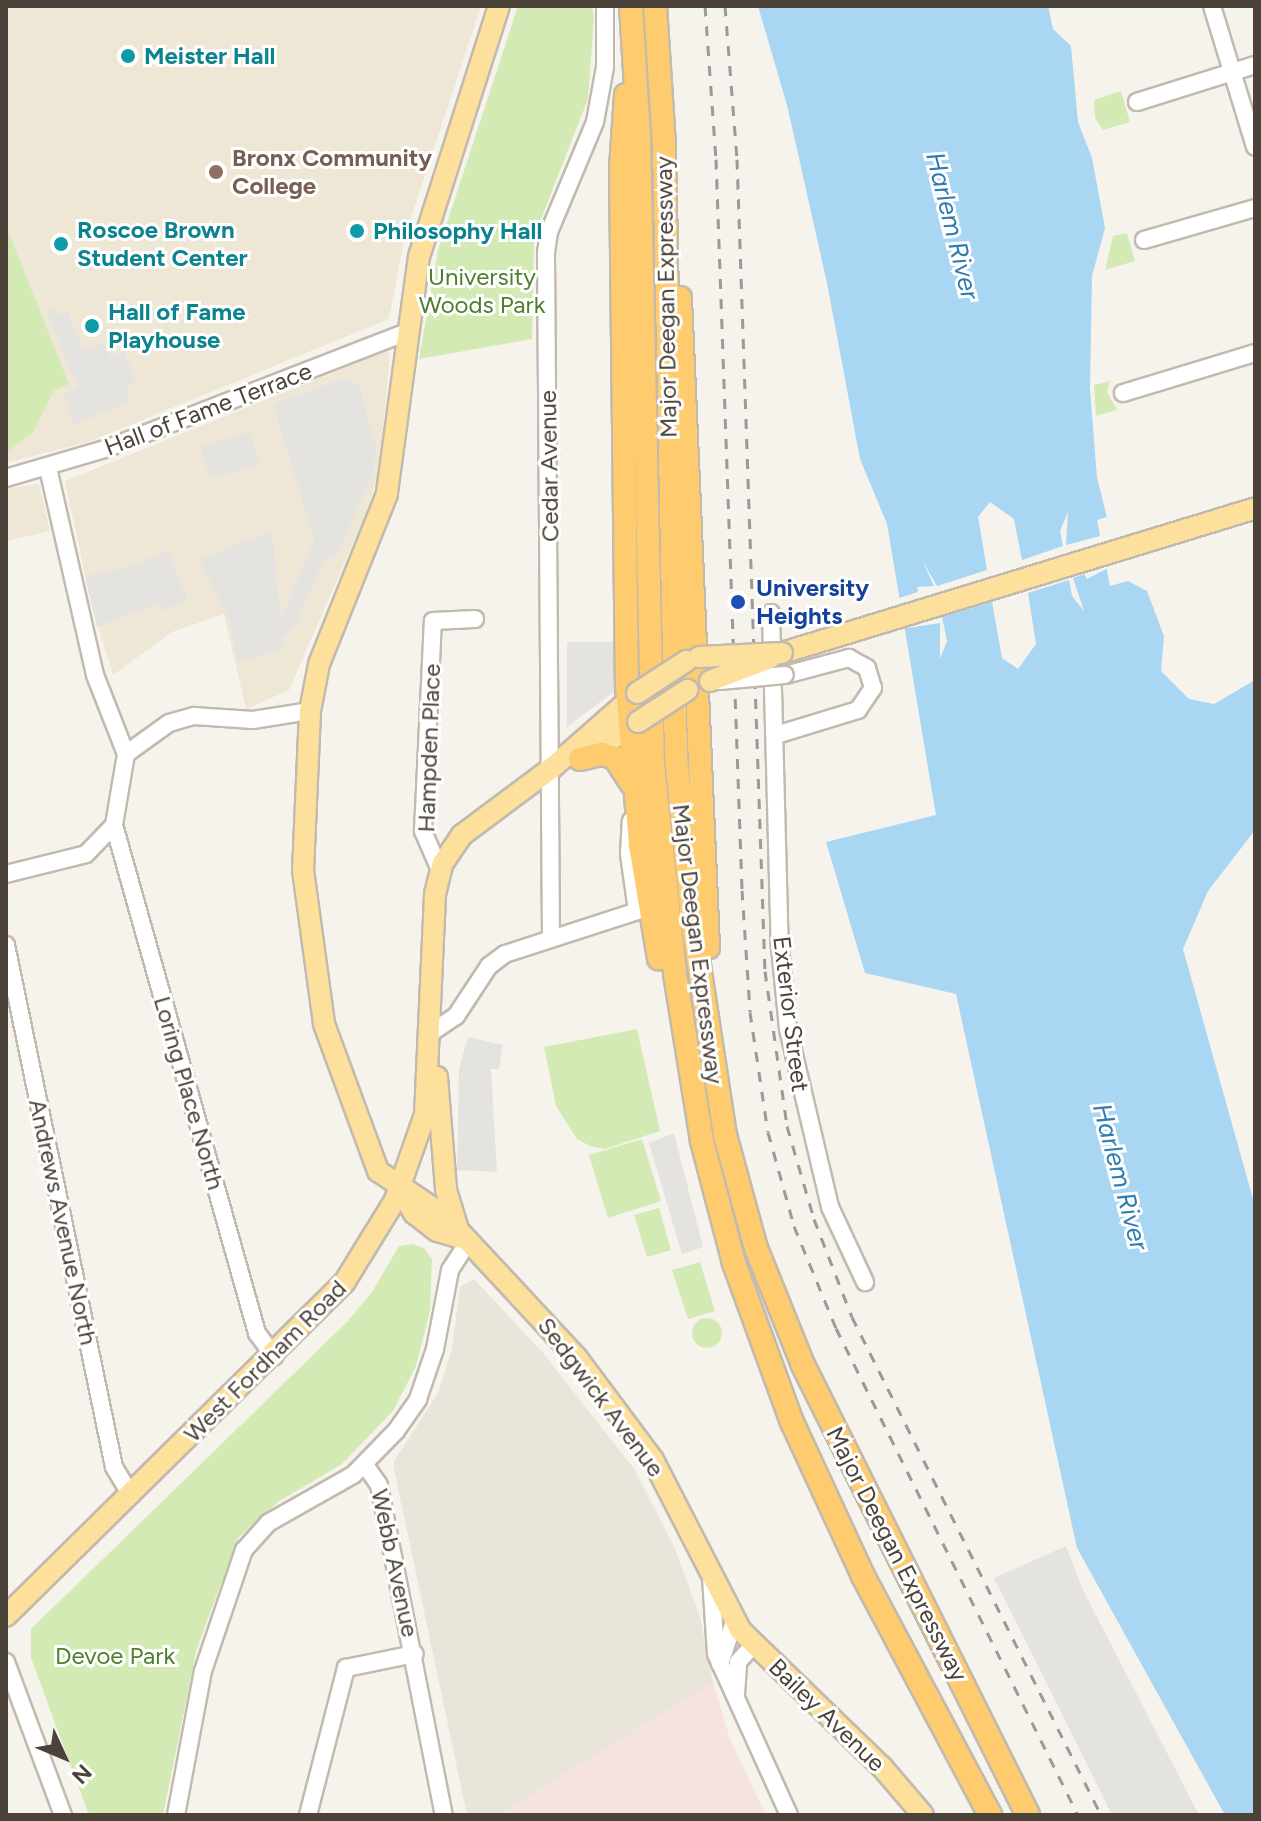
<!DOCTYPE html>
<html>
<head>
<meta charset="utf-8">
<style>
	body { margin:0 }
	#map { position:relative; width:1261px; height:1821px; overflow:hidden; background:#f6f3ec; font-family:Figtree,sans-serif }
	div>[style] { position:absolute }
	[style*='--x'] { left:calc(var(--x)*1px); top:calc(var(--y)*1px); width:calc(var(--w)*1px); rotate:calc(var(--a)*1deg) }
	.residential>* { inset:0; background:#eae5da }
	.education>* { inset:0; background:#efe7d6 }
	.medical>* { inset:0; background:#f6e3e0 }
	.green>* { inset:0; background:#d3eab5 }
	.round { border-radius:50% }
	.parking>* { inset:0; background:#e5e3e0 }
	.water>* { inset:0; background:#a9d6f2 }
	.pier>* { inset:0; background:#f6f3ec }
	.roads { filter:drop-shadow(2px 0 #c2baae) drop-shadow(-2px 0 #c2baae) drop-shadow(0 2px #c2baae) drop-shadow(0 -2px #c2baae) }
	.minor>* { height:16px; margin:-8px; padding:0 8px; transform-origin:8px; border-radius:8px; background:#fff }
	.major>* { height:20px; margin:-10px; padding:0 10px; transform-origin:10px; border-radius:10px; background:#fee09d }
	.highway>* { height:22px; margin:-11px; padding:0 11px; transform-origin:11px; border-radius:11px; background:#fecb6f }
	.rail>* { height:3px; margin-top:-1.5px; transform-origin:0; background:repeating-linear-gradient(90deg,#9a9a9a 0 10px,transparent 0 20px) }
	.bridges { filter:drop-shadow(2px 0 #c2baae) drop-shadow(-2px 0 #c2baae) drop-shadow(0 2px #c2baae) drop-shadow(0 -2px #c2baae) }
	.minor-bridge>* { height:16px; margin:-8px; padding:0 8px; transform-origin:8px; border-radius:8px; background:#fff }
	.major-bridge>* { height:20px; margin:-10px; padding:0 10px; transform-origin:10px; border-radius:10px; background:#fee09d }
	.dots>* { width:22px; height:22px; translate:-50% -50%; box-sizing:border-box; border:4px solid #fff; border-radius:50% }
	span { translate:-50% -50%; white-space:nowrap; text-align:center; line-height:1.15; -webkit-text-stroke:6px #fff; paint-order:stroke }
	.culture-label { font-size:24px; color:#0d838f; font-weight:700 }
	.left { translate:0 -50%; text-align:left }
	.education-label { font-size:24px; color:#785e54; font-weight:700 }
	.park-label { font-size:24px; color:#4c7e2b }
	.street-label { font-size:24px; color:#4b4339 }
	.transit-label { font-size:24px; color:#164399; font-weight:700 }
	.water-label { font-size:26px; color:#2e7cb1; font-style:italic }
	.frame { position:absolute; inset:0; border:8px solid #4b4339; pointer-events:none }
	.north { position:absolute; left:24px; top:1717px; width:80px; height:80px; -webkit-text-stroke:6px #fff; paint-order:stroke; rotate:134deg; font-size:22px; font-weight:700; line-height:32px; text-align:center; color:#4b4339 }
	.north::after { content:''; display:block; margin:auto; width:28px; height:36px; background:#4b4339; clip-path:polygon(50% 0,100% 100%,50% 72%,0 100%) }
</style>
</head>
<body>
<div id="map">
	<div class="residential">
		<i style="clip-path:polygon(474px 1279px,543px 1353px,635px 1470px,675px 1549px,700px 1617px,713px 1683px,499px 1815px,467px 1815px,394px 1469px,394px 1461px,438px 1393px,452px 1349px,460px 1287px)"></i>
	</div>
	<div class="education">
		<i style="clip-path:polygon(6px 6px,481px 6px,405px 235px,389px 319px,91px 441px,6px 463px)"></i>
		<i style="clip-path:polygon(386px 351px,390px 355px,379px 471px,367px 511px,289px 690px,246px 709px,224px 614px,172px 632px,113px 675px,91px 603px,65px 481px)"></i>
		<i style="clip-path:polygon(39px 484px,50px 531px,6px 541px,6px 489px)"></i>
	</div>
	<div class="medical">
		<i style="clip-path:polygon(713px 1683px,730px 1739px,766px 1815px,499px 1815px)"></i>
	</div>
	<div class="green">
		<i style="clip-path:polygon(518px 6px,592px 6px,594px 17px,588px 99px,534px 237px,532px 339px,419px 359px,438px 250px)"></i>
		<i style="clip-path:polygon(1121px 91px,1130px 122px,1103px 130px,1095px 118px,1094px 100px)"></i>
		<i style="clip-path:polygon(6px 226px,69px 384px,54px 390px,33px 432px,6px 453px)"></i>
		<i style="clip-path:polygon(1127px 233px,1135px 261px,1105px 270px,1113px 236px)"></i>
		<i style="clip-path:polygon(1110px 381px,1107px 392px,1117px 410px,1096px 416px,1094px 385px)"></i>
		<i style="clip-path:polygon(637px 1029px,660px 1131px,605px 1149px,590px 1146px,577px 1139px,556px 1106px,544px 1047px)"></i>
		<i style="clip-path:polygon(642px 1139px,661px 1201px,608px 1218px,589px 1155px)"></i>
		<i style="clip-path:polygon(659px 1208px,671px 1250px,647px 1257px,634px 1215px)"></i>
		<i style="clip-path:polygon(412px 1244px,424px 1248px,432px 1259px,430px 1311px,416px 1366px,393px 1411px,342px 1464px,278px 1502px,238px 1538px,197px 1648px,163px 1815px,89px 1815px,31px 1658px,31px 1629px,348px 1321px,372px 1292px,399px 1246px)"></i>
		<i style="clip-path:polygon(700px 1262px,715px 1311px,688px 1319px,672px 1270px)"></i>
		<i class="round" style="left:692px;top:1318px;width:30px;height:30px"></i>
	</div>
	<div class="parking">
		<i style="clip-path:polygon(56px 308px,59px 315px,68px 311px,83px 350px,103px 342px,110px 356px,124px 351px,136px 381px,126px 387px,130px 401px,75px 425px,63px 395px,78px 388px,47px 313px)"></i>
		<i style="clip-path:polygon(344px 378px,359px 384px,376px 448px,374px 471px,337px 555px,323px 561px,296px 625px,282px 638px,285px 649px,237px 662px,230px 621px,199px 559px,272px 531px,281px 619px,314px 540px,273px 404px)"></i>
		<i style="clip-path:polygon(250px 432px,260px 464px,210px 479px,200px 447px)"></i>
		<i style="clip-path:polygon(168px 550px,187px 599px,163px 611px,159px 603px,97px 627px,85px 576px,128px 567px)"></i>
		<i style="clip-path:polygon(567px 642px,619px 642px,619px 688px,567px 727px)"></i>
		<i style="clip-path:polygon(468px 1037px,503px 1045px,499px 1069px,491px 1069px,497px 1172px,457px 1170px,459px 1069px)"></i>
		<i style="clip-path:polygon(674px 1133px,703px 1247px,682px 1254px,649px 1143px)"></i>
		<i style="clip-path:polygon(1066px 1546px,1083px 1590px,1199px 1815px,1112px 1815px,994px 1578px)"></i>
	</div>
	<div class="water">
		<i style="clip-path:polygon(758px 6px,1048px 6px,1053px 29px,1071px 46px,1078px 122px,1092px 158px,1105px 228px,1092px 276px,1090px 389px,1097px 478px,1107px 517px,1097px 520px,1110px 586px,1128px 581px,1147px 591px,1164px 636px,1161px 671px,1189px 699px,1214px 704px,1255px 680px,1255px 830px,1208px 891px,1183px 949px,1255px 1206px,1255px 1815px,1225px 1815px,1077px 1548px,956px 994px,865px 973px,826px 842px,936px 815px,887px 524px,860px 459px,827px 283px,787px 105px)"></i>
	</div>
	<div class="pier">
		<i style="clip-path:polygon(990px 502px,1014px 519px,1022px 560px,1063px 546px,1060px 531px,1068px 512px,1066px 545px,1104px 535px,1110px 567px,1087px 579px,1084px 574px,1073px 578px,1084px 611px,1072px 596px,1069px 580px,1028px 593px,1036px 644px,1018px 669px,1002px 658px,992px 602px,942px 617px,947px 641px,940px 659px,940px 623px,901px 629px,896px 599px,918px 592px,917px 587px,934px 586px,922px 560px,937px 586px,987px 570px,978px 517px)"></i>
	</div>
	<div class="roads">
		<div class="minor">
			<i style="--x:1212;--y:6;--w:147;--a:73"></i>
			<i style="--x:1137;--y:102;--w:124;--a:-17.4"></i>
			<i style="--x:1144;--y:240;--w:116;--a:-16.1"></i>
			<i style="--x:1123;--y:393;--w:138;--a:-16.9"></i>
			<i style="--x:48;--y:468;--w:212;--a:77.2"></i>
			<i style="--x:95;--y:675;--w:85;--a:68.6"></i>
			<i style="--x:6;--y:478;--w:106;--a:-16.4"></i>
			<i style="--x:108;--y:448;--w:321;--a:-21.2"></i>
			<i style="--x:771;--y:613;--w:334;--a:88.5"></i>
			<i style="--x:780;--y:947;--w:82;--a:84.4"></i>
			<i style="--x:788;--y:1029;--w:183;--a:76.7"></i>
			<i style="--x:830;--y:1207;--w:83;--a:65"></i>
			<i style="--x:776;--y:735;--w:86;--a:-17"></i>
			<i style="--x:858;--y:710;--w:27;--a:-56"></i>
			<i style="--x:873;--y:688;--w:21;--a:-107"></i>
			<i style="--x:867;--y:668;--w:21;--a:-151"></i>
			<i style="--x:849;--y:658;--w:66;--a:165.1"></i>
			<i style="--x:114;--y:825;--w:528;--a:74.28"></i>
			<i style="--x:257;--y:1333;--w:29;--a:54"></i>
			<i style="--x:440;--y:870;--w:43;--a:-113.6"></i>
			<i style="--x:423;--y:831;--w:210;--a:-87.3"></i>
			<i style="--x:433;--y:621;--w:42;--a:-2.7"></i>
			<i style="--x:6;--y:874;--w:82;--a:-14"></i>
			<i style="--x:86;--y:854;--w:40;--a:-46"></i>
			<i style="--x:114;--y:825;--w:72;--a:-80.4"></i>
			<i style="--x:126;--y:754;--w:53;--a:-35.8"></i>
			<i style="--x:169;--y:723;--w:26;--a:-16"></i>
			<i style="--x:194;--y:716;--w:59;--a:3.9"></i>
			<i style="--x:253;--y:720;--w:58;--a:-9"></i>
			<i style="--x:551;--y:937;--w:684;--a:-90.42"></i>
			<i style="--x:546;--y:253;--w:21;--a:-82"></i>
			<i style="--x:549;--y:232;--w:119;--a:-67.3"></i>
			<i style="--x:595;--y:122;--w:56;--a:-79.7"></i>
			<i style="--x:605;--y:67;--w:61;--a:-90"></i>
			<i style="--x:6;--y:945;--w:533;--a:78.31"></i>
			<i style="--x:114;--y:1467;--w:33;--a:59"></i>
			<i style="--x:432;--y:1032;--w:29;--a:-34"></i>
			<i style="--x:456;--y:1016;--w:60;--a:-56.6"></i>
			<i style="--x:489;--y:966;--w:20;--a:-37"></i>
			<i style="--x:505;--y:954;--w:139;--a:-18"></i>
			<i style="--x:637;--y:911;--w:58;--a:-98"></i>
			<i style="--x:629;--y:854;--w:33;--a:-87"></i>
			<i style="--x:365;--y:1465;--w:24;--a:55"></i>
			<i style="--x:379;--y:1485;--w:336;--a:78.9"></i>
			<i style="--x:711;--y:1577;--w:77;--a:86.3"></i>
			<i style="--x:716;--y:1654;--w:177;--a:65.6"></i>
			<i style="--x:6;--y:1662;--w:163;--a:69.6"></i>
			<i style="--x:720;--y:1664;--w:44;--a:-71.6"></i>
			<i style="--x:736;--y:1694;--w:32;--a:-86"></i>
			<i style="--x:738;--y:1662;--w:24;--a:-48"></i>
			<i style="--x:176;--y:1815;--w:147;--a:-79.4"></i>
			<i style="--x:203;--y:1671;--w:128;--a:-71.3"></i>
			<i style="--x:244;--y:1550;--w:36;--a:-48"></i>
			<i style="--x:268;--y:1523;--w:98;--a:-29.5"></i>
			<i style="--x:353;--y:1475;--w:62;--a:-45.7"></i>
			<i style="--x:396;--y:1431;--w:39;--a:-55"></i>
			<i style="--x:418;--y:1399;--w:53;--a:-71.2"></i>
			<i style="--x:435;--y:1349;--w:80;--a:-79.2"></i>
			<i style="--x:450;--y:1270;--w:31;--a:-57"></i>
			<i style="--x:308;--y:1815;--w:152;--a:-75.5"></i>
			<i style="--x:346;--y:1668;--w:70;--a:-11.5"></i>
		</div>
		<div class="major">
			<i style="--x:499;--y:6;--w:262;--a:107.7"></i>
			<i style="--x:419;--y:256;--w:240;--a:97.7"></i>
			<i style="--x:387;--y:494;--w:183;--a:111.8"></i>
			<i style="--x:319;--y:664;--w:48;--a:100.8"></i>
			<i style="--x:310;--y:711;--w:159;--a:92.5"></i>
			<i style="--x:303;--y:870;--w:155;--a:82.2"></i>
			<i style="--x:324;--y:1024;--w:157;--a:69.8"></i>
			<i style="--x:378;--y:1171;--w:81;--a:33.9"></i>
			<i style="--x:445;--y:1216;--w:194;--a:47.1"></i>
			<i style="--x:577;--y:1358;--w:127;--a:53.3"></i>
			<i style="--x:653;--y:1460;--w:192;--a:62.8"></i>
			<i style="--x:741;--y:1631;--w:196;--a:44"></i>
			<i style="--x:882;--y:1767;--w:63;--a:49.5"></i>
			<i style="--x:782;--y:653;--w:495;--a:-17"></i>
			<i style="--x:586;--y:756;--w:62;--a:-33.2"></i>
			<i style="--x:437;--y:1077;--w:113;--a:85.4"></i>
			<i style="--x:446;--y:1190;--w:38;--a:73"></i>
			<i style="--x:400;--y:1189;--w:28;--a:60"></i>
			<i style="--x:414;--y:1213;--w:29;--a:38"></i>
			<i style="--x:437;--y:1231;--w:25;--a:16"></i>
			<i style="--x:6;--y:1616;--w:474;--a:-44.6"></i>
			<i style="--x:344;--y:1283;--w:97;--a:-58.4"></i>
			<i style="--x:395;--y:1200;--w:90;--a:-70.6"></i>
			<i style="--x:425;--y:1115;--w:221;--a:-87.4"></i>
			<i style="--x:435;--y:894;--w:32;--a:-76"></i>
			<i style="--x:443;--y:863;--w:34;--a:-56"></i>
			<i style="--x:462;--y:835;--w:112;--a:-36.7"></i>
			<i style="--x:552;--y:768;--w:113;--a:-41.4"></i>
		</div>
		<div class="highway">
			<i style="--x:631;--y:6;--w:132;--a:86.5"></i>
			<i style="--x:639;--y:138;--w:626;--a:88.72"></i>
			<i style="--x:653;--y:764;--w:211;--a:84"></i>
			<i style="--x:675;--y:974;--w:169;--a:80.8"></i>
			<i style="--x:702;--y:1141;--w:126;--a:75.3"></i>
			<i style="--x:734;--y:1263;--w:169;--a:70"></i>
			<i style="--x:792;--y:1422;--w:170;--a:65.2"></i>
			<i style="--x:863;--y:1576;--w:271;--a:62"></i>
			<i style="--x:655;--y:6;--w:138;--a:86.3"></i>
			<i style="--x:664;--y:144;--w:613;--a:88.88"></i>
			<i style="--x:676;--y:757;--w:170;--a:84.3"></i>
			<i style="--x:693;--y:926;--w:211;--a:81.3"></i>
			<i style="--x:725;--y:1135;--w:117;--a:74.7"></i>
			<i style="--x:756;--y:1248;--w:126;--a:68.1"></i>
			<i style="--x:803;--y:1365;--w:503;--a:63.43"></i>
			<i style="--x:626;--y:95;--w:74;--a:93.9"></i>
			<i style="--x:621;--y:169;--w:517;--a:89.34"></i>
			<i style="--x:627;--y:686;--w:160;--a:85.3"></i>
			<i style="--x:640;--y:845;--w:115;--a:80.5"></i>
			<i style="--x:680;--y:298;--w:650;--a:87.53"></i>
			<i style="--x:580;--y:759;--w:23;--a:-13"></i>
			<i style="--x:602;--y:754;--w:14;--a:17"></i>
			<i style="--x:615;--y:758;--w:30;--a:57"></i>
		</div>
	</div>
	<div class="rail">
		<i style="--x:705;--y:6;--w:153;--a:85.9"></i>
		<i style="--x:716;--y:159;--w:731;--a:87.96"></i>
		<i style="--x:742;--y:890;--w:122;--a:86.2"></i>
		<i style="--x:750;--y:1012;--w:121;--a:81.5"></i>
		<i style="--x:768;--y:1132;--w:98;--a:74.5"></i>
		<i style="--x:794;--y:1226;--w:110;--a:67.6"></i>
		<i style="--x:836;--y:1328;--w:544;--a:63.58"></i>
		<i style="--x:725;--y:6;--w:153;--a:85.5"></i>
		<i style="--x:737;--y:159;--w:812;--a:88.03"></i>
		<i style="--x:765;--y:971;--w:157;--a:81.9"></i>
		<i style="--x:787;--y:1126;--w:97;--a:73.8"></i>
		<i style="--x:814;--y:1219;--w:105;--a:68.8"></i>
		<i style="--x:852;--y:1317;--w:557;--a:63.43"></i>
	</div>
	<div class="bridges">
		<div class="minor-bridge">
			<i style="--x:720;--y:681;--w:65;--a:-5.3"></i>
		</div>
		<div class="major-bridge">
			<i style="--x:699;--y:657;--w:83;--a:-2.8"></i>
			<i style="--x:710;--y:681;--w:64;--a:-21"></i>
			<i style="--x:637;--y:693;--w:59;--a:-33.1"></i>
			<i style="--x:638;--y:722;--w:59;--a:-33.1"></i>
		</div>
	</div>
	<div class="dots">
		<i style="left:128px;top:56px;background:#0f9aa8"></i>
		<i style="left:216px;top:172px;background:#8d6e63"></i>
		<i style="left:357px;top:231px;background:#0f9aa8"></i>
		<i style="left:61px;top:244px;background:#0f9aa8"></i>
		<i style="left:92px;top:326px;background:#0f9aa8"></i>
		<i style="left:738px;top:602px;background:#1a4fb4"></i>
	</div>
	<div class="culture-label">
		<span class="left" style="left:144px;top:56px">Meister Hall</span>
		<span class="left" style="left:77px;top:244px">Roscoe Brown<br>Student Center</span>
		<span class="left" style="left:373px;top:231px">Philosophy Hall</span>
		<span class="left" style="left:108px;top:326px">Hall of Fame<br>Playhouse</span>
	</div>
	<div class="education-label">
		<span class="left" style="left:232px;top:172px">Bronx Community<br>College</span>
	</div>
	<div class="park-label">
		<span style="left:482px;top:291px">University<br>Woods Park</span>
		<span style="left:115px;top:1656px">Devoe Park</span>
	</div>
	<div class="street-label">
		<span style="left:666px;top:297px;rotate:-91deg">Major Deegan Expressway</span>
		<span style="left:208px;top:409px;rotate:-21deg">Hall of Fame Terrace</span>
		<span style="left:549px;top:466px;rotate:-91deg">Cedar Avenue</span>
		<span style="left:429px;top:748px;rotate:-88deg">Hampden Place</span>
		<span style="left:698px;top:944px;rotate:83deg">Major Deegan Expressway</span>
		<span style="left:791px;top:1014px;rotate:83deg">Exterior Street</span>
		<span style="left:189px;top:1093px;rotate:74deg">Loring Place North</span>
		<span style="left:63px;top:1222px;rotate:78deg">Andrews Avenue North</span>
		<span style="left:265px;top:1361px;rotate:-45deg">West Fordham Road</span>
		<span style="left:601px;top:1397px;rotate:53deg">Sedgwick Avenue</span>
		<span style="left:897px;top:1554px;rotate:63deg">Major Deegan Expressway</span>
		<span style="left:395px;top:1563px;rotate:78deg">Webb Avenue</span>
		<span style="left:827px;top:1715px;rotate:44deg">Bailey Avenue</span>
	</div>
	<div class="transit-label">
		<span class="left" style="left:756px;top:602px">University<br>Heights</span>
	</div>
	<div class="water-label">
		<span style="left:952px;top:226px;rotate:76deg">Harlem River</span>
		<span style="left:1120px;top:1177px;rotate:75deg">Harlem River</span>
	</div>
	<div class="frame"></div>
	<div class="north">N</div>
</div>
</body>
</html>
